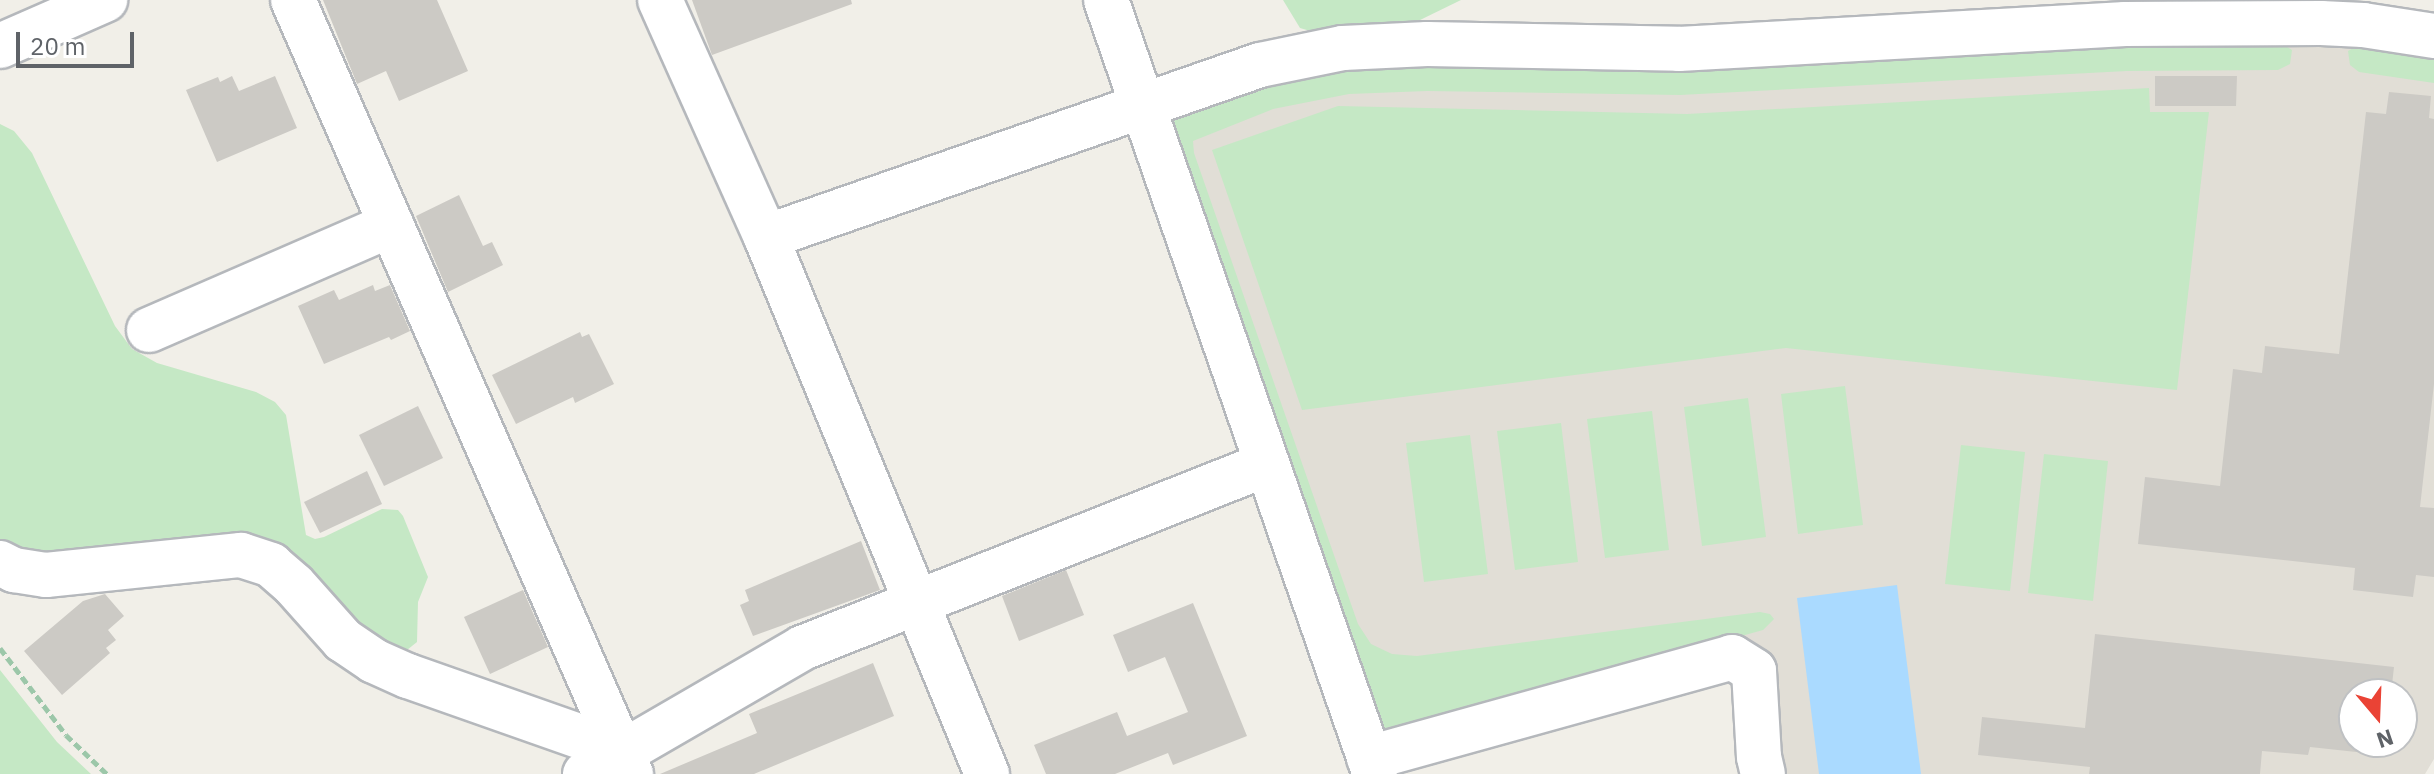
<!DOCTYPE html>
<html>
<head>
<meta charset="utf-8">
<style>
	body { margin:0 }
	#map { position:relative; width:2434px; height:774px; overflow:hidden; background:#f1efe8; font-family:"IBM Plex Sans",sans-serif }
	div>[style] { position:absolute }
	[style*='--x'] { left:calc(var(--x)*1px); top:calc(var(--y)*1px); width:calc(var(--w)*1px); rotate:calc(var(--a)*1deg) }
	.education>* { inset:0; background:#e1ded6 }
	.green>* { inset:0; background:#c5e8c5 }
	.water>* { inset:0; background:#aadaff }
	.building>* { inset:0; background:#cccac5 }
	.path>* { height:5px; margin-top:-2.5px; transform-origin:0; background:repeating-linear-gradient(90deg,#9cc7a9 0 8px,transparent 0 12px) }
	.roads { filter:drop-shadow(2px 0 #b5b8bc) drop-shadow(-2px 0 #b5b8bc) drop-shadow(0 2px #b5b8bc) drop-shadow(0 -2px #b5b8bc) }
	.minor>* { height:44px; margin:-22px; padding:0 22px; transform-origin:22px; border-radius:22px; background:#fff }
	span { translate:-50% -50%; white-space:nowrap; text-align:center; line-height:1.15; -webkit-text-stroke:7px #fff; paint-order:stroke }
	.north { position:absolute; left:2338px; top:678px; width:80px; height:80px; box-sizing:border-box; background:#fff; border:2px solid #bfc1c3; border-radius:50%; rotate:161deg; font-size:22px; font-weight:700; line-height:32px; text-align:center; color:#5f6368 }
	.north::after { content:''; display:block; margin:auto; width:28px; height:36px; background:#ea4335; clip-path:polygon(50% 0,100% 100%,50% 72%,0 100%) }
	.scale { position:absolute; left:16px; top:32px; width:118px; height:36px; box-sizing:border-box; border:4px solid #5f6368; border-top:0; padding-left:10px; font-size:24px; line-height:28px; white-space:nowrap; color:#5f6368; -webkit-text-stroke:6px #fff; paint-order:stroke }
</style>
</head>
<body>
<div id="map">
	<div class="education">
		<i style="clip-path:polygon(evenodd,2291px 41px,2434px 53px,2434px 759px,2425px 774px,1781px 774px,1771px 662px,1394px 733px,1173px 113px,1265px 82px,2291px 41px,2354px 694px,2402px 694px,2402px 742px,2354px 742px,2354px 694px)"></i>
	</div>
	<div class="green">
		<i style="clip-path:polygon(1283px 0,1461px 0,1418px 21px,1317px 33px,1300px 28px)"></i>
		<i style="clip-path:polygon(2126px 41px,2278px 41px,2292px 50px,2290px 64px,2278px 70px,2127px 71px,1680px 95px,1427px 91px,1349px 94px,1273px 109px,1193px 141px,1194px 153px,1358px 624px,1371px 644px,1392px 654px,1417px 656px,1760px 612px,1770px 614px,1774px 619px,1763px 630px,1394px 733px,1376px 724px,1168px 125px,1173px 113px,1265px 82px,1345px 65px)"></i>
		<i style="clip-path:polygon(2362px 43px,2434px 53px,2434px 83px,2359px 72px,2350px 65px,2348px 51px)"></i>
		<i style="clip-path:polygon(2149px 88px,2150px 112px,2209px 112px,2177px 390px,1786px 348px,1302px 410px,1212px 150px,1338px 106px,1687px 114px)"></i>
		<i style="clip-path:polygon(0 124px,14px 131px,32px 153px,115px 326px,132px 349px,157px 363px,256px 392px,275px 402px,286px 415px,306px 535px,315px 539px,324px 537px,382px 509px,398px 510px,403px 516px,428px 577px,418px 602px,417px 642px,407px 650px,382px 648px,305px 575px,78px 558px,0 547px)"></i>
		<i style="clip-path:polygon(1845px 386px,1863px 525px,1798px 534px,1781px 394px)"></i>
		<i style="clip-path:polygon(1748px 398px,1766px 537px,1702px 546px,1684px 407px)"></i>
		<i style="clip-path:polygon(1652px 411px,1669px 550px,1605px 558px,1587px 419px)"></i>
		<i style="clip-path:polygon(1561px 423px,1578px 562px,1515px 570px,1497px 431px)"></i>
		<i style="clip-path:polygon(1470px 435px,1488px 574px,1424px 582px,1406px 443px)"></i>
		<i style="clip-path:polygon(1961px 445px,2025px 452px,2010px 591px,1945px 584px)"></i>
		<i style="clip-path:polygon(2044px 454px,2108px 461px,2093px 601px,2028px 593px)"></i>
		<i style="clip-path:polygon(0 670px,57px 742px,91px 774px,0 774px)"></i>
	</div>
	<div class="water">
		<i style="clip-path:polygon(1897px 585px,1921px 774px,1819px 774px,1797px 598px)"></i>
	</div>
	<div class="building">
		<i style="clip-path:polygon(323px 0,437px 0,468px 71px,399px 101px,386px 71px,357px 84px)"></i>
		<i style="clip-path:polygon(692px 0,851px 0,852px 4px,712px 55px)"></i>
		<i style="clip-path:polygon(232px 76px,239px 91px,275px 76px,297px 128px,217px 162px,186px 90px,218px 77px,220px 82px)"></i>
		<i style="clip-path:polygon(2155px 76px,2237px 76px,2236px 106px,2155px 106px)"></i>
		<i style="clip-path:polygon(2389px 92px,2431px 96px,2429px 118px,2434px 119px,2434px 384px,2420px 507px,2434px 508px,2434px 577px,2416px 575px,2413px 597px,2353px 590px,2355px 568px,2138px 544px,2145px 477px,2220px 486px,2233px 369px,2262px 373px,2265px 346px,2339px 354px,2366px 112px,2386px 114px)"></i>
		<i style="clip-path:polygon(459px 195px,483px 246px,492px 242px,503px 265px,448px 292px,416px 216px)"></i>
		<i style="clip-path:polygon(373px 285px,375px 291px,390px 285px,410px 331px,391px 340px,389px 337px,324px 364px,298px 306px,334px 290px,339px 300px)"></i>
		<i style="clip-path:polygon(580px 332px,582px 337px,589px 334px,614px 384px,575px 403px,573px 397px,516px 424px,492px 375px)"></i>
		<i style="clip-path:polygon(418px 406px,443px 458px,384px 486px,359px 435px)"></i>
		<i style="clip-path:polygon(367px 471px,382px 504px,320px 533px,304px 502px)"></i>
		<i style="clip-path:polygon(861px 541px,880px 590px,753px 636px,740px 605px,749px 601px,745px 590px)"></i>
		<i style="clip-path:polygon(1066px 570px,1084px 615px,1019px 641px,1002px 596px)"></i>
		<i style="clip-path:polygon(523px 590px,548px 647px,490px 674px,464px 617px)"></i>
		<i style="clip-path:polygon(105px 594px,124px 616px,108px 630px,116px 640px,106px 648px,110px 653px,62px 695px,24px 651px,83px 601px)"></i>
		<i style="clip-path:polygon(1193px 603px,1247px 736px,1173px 765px,1168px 753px,1115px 774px,1046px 774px,1034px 745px,1117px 712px,1127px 736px,1188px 712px,1165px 657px,1128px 672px,1113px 635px)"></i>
		<i style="clip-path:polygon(2095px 634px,2394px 667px,2391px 694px,2354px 694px,2354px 742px,2386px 742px,2384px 755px,2310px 747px,2308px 755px,2262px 751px,2260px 774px,2089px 774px,2090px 767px,1978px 755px,1982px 717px,2085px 728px)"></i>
		<i style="clip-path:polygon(873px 663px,894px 716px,754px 774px,660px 774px,757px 733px,749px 714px)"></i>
	</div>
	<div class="path">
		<i style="--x:0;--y:648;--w:109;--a:52.8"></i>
		<i style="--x:66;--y:735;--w:57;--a:43.6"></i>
	</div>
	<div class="roads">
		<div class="minor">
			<i style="--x:293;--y:0;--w:845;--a:66.41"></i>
			<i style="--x:660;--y:0;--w:260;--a:65.9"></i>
			<i style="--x:766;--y:237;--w:581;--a:67.63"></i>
			<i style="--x:1106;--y:0;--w:819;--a:70.84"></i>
			<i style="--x:0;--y:46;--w:115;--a:-23.7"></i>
			<i style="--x:766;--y:237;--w:523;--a:-19.2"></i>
			<i style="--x:1260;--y:65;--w:85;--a:-11.6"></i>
			<i style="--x:1343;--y:48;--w:84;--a:-2.7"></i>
			<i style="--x:1427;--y:44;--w:252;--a:1.1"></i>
			<i style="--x:1679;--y:49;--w:447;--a:-3.2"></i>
			<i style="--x:2125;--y:24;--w:196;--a:-0.3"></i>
			<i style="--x:2321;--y:23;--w:42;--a:2.7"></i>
			<i style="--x:2363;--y:25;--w:72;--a:8.8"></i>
			<i style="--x:149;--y:330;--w:264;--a:-23.5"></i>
			<i style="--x:0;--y:563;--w:16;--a:27"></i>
			<i style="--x:14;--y:570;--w:32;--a:9"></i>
			<i style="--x:46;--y:575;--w:196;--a:-5.9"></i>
			<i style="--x:241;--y:555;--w:32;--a:18"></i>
			<i style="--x:271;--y:565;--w:30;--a:41"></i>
			<i style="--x:294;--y:585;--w:74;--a:48.3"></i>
			<i style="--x:343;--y:640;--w:37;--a:34"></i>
			<i style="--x:374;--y:661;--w:37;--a:24"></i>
			<i style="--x:408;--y:676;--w:229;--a:19.4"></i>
			<i style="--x:1369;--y:758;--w:377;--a:-15.5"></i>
			<i style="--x:1732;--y:657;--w:26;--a:32"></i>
			<i style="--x:1754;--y:671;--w:86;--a:86.7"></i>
			<i style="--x:1759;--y:757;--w:17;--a:77"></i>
			<i style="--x:585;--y:774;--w:251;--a:-30.1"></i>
			<i style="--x:802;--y:648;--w:500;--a:-21.59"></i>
		</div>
	</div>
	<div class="north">N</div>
	<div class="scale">20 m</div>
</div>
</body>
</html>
